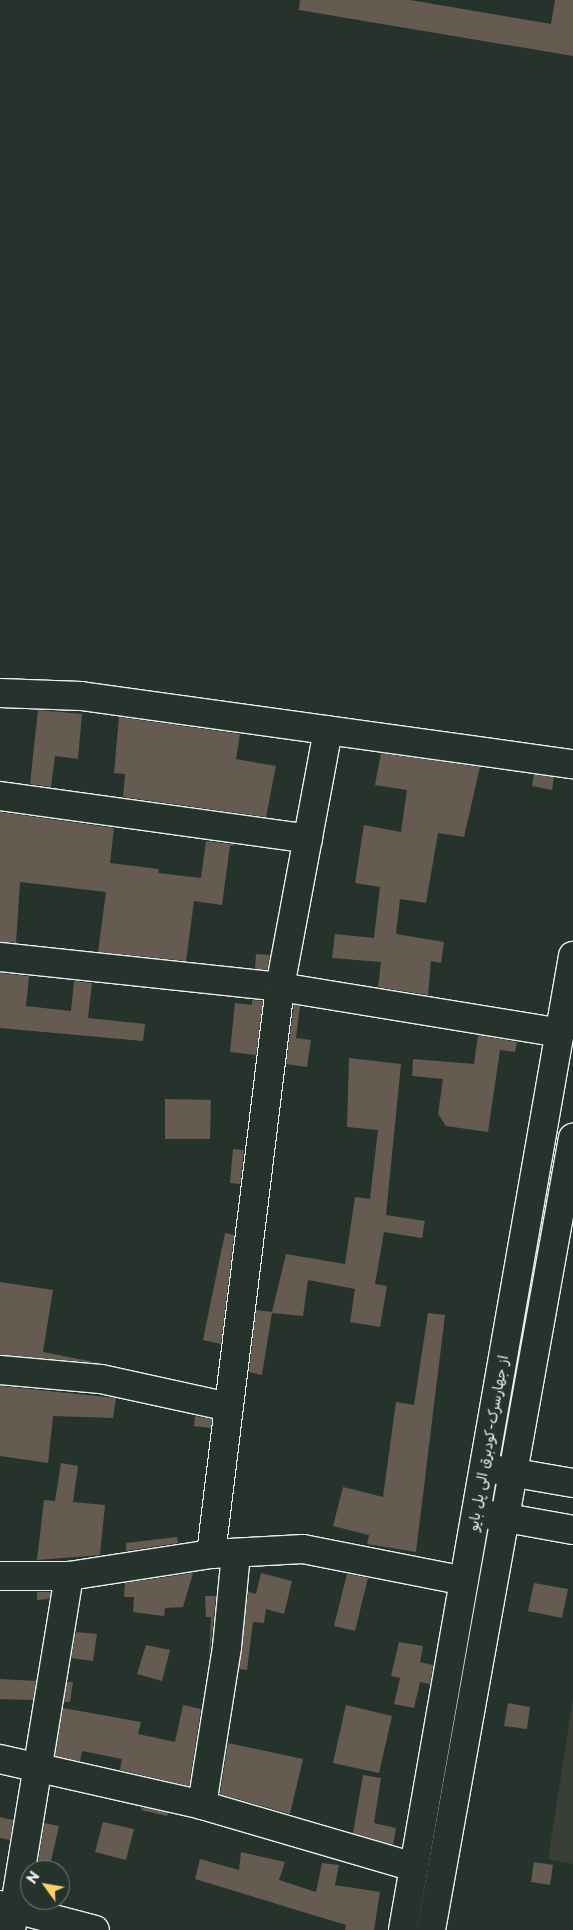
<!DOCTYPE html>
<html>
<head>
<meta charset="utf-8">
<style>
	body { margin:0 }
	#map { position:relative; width:573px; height:1930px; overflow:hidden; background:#26332d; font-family:"Playpen Sans","Playpen Sans Arabic",sans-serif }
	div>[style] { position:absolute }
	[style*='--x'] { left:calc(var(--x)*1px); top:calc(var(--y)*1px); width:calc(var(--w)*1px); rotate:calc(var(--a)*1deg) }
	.built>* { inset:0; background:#393f38 }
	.building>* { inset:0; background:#655b51 }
	.roads { filter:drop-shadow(1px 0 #e8f1f8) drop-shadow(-1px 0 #e8f1f8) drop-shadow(0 1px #e8f1f8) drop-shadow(0 -1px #e8f1f8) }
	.minor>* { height:28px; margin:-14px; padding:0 14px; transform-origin:14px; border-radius:14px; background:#26332d }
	span { translate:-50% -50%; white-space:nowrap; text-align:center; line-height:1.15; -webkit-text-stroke:4px #26332d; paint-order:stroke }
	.street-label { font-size:14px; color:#e8f1f8 }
	.north { position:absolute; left:20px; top:1860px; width:50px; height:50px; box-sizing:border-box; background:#26332d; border:1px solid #747f7e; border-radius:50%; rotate:302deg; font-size:14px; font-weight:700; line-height:20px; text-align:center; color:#e8f1f8 }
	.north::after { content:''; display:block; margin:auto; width:18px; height:22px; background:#ffd166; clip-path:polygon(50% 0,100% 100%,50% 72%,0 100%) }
</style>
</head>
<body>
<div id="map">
	<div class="built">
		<i style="clip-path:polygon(573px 1698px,573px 1864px,548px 1859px)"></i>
	</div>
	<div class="building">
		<i style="clip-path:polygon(300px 0,410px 0,551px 24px,555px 0,573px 0,573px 56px,299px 10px)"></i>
		<i style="clip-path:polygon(38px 710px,82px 714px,78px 759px,55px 756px,51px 787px,30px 784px)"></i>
		<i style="clip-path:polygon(119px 717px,240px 734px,236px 759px,276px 766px,266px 817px,123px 797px,125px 774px,114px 773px)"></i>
		<i style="clip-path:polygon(381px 753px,480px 767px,464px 837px,438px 833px,426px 903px,400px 899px,396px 934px,444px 942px,441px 963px,431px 961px,428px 995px,378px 987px,381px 962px,332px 958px,335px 934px,374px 938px,380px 887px,355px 883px,364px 825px,401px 832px,407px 790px,375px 785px)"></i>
		<i style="clip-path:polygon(534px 774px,554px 777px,552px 790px,532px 786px)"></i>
		<i style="clip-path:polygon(0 812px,114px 828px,110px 863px,159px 869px,158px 873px,201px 878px,206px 841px,237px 845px,230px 846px,222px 905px,194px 901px,186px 961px,98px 952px,106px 892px,20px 882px,16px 943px,0 942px)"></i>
		<i style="clip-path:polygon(256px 954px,270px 955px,267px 970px,255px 969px)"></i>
		<i style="clip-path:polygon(0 973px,29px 976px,26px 1006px,71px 1011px,74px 981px,92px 983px,88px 1018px,145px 1024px,143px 1041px,0 1028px)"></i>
		<i style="clip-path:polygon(252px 1000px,263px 1001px,256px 1055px,230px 1052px,235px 1003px,252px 1005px)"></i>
		<i style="clip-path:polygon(294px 1005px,300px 1006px,296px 1038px,311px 1040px,307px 1067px,286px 1064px)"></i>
		<i style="clip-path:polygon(478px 1035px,517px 1042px,515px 1052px,500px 1050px,488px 1132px,446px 1126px,438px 1114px,443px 1079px,412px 1076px,413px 1059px,474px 1064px)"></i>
		<i style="clip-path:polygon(349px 1058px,401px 1064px,386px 1215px,425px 1221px,422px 1238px,384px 1232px,375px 1284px,387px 1286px,380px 1327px,350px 1322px,355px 1289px,308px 1280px,303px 1316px,272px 1313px,262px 1375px,249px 1372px,256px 1310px,272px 1312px,286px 1254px,345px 1264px,355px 1197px,370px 1199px,378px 1130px,347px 1127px)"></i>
		<i style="clip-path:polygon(165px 1099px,211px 1100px,210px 1139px,165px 1139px)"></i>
		<i style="clip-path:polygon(233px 1149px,244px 1150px,240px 1184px,230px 1183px)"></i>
		<i style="clip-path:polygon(225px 1233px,234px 1235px,221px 1344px,203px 1340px)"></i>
		<i style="clip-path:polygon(0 1282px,53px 1290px,43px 1352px,99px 1363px,0 1355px)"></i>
		<i style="clip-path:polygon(428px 1313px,445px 1315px,416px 1552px,367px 1544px,369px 1535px,333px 1526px,343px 1487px,383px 1497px,396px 1402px,414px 1405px)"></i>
		<i style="clip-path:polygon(0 1386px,116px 1398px,113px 1418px,53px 1416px,48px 1463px,0 1456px)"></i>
		<i style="clip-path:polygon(195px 1416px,212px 1419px,211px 1428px,194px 1426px)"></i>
		<i style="clip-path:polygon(61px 1463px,78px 1466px,73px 1502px,105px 1505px,100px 1555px,37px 1560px,44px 1500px,55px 1501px)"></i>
		<i style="clip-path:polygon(177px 1537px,178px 1543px,126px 1551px,126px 1543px)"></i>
		<i style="clip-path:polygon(193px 1573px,183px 1607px,165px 1608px,164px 1616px,133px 1612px,134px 1597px,124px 1597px,125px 1583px)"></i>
		<i style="clip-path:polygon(261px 1573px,292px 1581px,284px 1614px,266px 1609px,264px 1623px,253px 1622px,247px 1670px,239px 1669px,248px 1592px,256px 1594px)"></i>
		<i style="clip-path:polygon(347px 1574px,368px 1578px,355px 1631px,334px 1626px)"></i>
		<i style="clip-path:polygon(534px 1583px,568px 1589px,562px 1618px,528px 1611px)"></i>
		<i style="clip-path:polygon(37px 1592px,51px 1592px,49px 1599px,37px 1600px)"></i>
		<i style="clip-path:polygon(205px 1596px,216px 1596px,209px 1661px,211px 1617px,206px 1617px)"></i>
		<i style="clip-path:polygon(76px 1632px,97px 1634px,93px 1661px,71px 1658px)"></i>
		<i style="clip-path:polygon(399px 1642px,423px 1646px,420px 1662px,433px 1665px,430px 1684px,420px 1682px,414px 1708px,394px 1704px,400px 1678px,391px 1676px)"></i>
		<i style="clip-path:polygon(146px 1645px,170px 1650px,162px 1681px,137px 1674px)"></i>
		<i style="clip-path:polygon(0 1679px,36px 1681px,33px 1700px,0 1699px)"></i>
		<i style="clip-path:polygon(67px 1682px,73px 1682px,70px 1702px,64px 1702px)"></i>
		<i style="clip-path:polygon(508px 1703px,530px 1707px,527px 1729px,504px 1726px)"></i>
		<i style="clip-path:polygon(183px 1705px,201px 1709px,189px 1786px,120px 1770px,122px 1759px,82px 1751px,80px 1761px,55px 1756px,63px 1708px,141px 1722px,138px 1734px,175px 1742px)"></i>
		<i style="clip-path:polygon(346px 1705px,392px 1716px,379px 1773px,333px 1763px)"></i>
		<i style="clip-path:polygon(228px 1743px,303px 1759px,290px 1814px,220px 1794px)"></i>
		<i style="clip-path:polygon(363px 1775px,381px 1778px,374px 1823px,396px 1828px,393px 1845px,353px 1833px)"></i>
		<i style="clip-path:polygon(142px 1807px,168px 1813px,167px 1816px,141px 1810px)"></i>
		<i style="clip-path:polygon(0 1817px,13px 1820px,10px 1840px,0 1838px)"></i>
		<i style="clip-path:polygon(103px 1822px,134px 1829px,126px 1860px,95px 1852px)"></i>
		<i style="clip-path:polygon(44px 1823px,59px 1826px,49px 1870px,37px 1870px)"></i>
		<i style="clip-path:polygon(241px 1852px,285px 1862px,279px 1880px,316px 1892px,322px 1863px,339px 1865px,335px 1885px,380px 1892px,374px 1930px,345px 1930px,346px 1925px,195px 1879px,200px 1859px,239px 1870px)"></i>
		<i style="clip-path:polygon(534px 1862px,553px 1865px,550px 1885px,531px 1882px)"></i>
	</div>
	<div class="roads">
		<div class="minor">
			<i style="--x:0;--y:693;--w:81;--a:2.1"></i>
			<i style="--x:81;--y:696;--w:497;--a:7.9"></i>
			<i style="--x:0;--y:796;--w:311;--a:7.9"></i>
			<i style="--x:0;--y:957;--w:282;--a:6.1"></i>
			<i style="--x:280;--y:987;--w:284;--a:9.3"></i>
			<i style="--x:0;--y:1370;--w:101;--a:5.1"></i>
			<i style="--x:101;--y:1379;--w:127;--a:12.3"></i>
			<i style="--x:498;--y:1470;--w:76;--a:9.8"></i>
			<i style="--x:490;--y:1515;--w:84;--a:10.2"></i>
			<i style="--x:211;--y:1554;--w:571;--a:-83.06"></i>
			<i style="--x:280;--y:987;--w:261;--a:-79.4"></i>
			<i style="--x:0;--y:1576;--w:69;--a:0"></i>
			<i style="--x:69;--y:1576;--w:144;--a:-8.8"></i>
			<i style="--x:211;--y:1554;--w:92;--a:-3.1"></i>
			<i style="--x:303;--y:1549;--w:164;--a:11.2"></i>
			<i style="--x:0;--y:1759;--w:207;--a:12.8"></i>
			<i style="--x:202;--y:1805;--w:221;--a:16.3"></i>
			<i style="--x:202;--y:1805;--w:160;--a:-81"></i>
			<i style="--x:227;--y:1647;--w:94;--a:-84.5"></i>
			<i style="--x:0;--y:1905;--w:98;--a:14.7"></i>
			<i style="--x:11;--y:1930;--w:359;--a:-80.7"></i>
			<i style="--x:403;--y:1930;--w:989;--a:-80.1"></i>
			<i style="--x:431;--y:1930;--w:805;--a:-79.84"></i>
		</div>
	</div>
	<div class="street-label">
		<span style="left:488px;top:1443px;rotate:-80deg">از جهارسرک-کودبرق الی پل بایو</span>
	</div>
	<div class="north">N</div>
</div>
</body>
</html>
